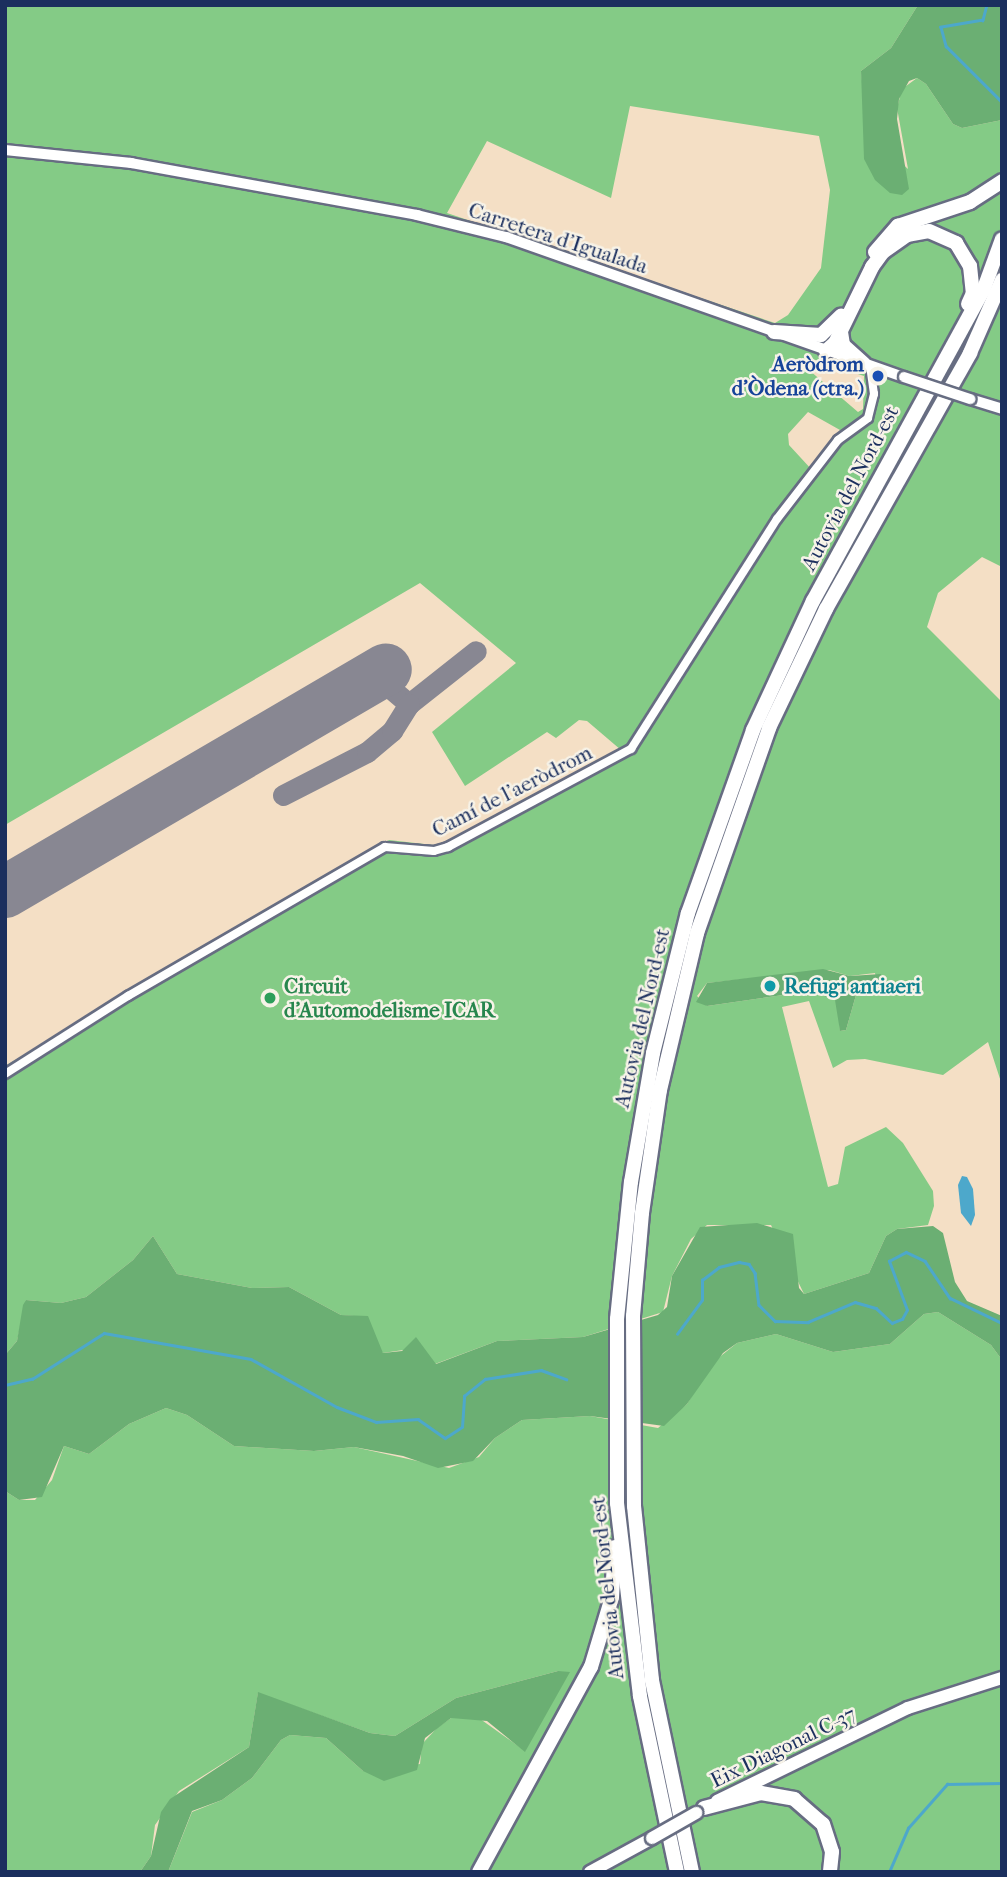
<!DOCTYPE html>
<html>
<head>
<meta charset="utf-8">
<style>
	body { margin:0 }
	#map { position:relative; width:1007px; height:1877px; overflow:hidden; background:#f4dfc5; font-family:"IM FELL French Canon",serif }
	div>[style] { position:absolute }
	[style*='--x'] { left:calc(var(--x)*1px); top:calc(var(--y)*1px); width:calc(var(--w)*1px); rotate:calc(var(--a)*1deg) }
	.green>* { inset:0; background:#84cb86 }
	.forest>* { inset:0; background:#6baf73 }
	.water>* { inset:0; background:#4da8cb }
	.stream>* { height:2.5px; margin:-1.25px; padding:0 1.25px; transform-origin:1.25px; border-radius:1.25px; background:#4da8cb }
	.taxiway>* { height:21px; margin:-10.5px; padding:0 10.5px; transform-origin:10.5px; border-radius:10.5px; background:#888792 }
	.runway>* { height:52px; margin:-26px; padding:0 26px; transform-origin:26px; border-radius:26px; background:#888792 }
	.roads { filter:drop-shadow(2px 0 #676d82) drop-shadow(-2px 0 #676d82) drop-shadow(0 2px #676d82) drop-shadow(0 -2px #676d82) }
	.minor>* { height:8px; margin:-4px; padding:0 4px; transform-origin:4px; border-radius:4px; background:#fff }
	.tertiary>* { height:10px; margin:-5px; padding:0 5px; transform-origin:5px; border-radius:5px; background:#fff }
	.trunk>* { height:12px; margin:-6px; padding:0 6px; transform-origin:6px; border-radius:6px; background:#fff }
	.motorway>* { height:14px; margin:-7px; padding:0 7px; transform-origin:7px; border-radius:7px; background:#fff }
	.bridges { filter:drop-shadow(2px 0 #676d82) drop-shadow(-2px 0 #676d82) drop-shadow(0 2px #676d82) drop-shadow(0 -2px #676d82) }
	.tertiary-bridge>* { height:10px; margin:-5px; padding:0 5px; transform-origin:5px; border-radius:5px; background:#fff }
	.trunk-bridge>* { height:12px; margin:-6px; padding:0 6px; transform-origin:6px; border-radius:6px; background:#fff }
	.dots>* { width:19px; height:19px; translate:-50% -50%; box-sizing:border-box; border:4px solid #f7f3e8; border-radius:50% }
	span { translate:-50% -50%; white-space:nowrap; text-align:center; line-height:1.15; -webkit-text-stroke:5px #f7f3e8; paint-order:stroke }
	.street-label { font-size:21px; color:#1b2f5e }
	.transit-label { font-size:21px; color:#164399; font-weight:700 }
	.right { translate:-100% -50%; text-align:right }
	.leisure-label { font-size:21px; color:#27864d; font-weight:700 }
	.left { translate:0 -50%; text-align:left }
	.culture-label { font-size:21px; color:#0d838f; font-weight:700 }
	.frame { position:absolute; inset:0; border:7px solid #1b2f5e; pointer-events:none }
</style>
</head>
<body>
<div id="map">
	<div class="green">
		<i style="clip-path:polygon(evenodd,5px 5px,918px 5px,891px 48px,861px 71px,867px 132px,908px 169px,897px 108px,902px 89px,917px 78px,926px 84px,953px 124px,962px 128px,1002px 120px,1002px 567px,982px 557px,938px 593px,927px 627px,1002px 702px,1002px 1085px,988px 1042px,943px 1075px,865px 1059px,847px 1060px,833px 1068px,809px 1001px,782px 1007px,828px 1187px,838px 1184px,845px 1147px,886px 1127px,903px 1143px,933px 1191px,934px 1206px,928px 1225px,897px 1229px,886px 1236px,869px 1273px,804px 1294px,771px 1225px,707px 1225px,691px 1239px,672px 1276px,663px 1312px,583px 1337px,497px 1341px,435px 1364px,403px 1350px,383px 1353px,354px 1316px,341px 1315px,289px 1287px,252px 1288px,177px 1274px,153px 1236px,133px 1260px,86px 1297px,61px 1303px,26px 1300px,17px 1341px,5px 1355px,5px 1066px,389px 840px,442px 846px,621px 750px,587px 721px,579px 720px,556px 738px,547px 732px,465px 786px,432px 732px,516px 663px,420px 583px,5px 825px,5px 5px,630px 106px,819px 136px,830px 190px,821px 268px,788px 315px,775px 323px,447px 213px,487px 141px,611px 198px,630px 106px,5px 5px,812px 359px,864px 376px,863px 409px,858px 412px,802px 364px,812px 359px,5px 5px,808px 412px,840px 430px,812px 470px,789px 445px,788px 434px,808px 412px,5px 5px,829px 970px,850px 976px,875px 973px,877px 983px,856px 995px,846px 1030px,840px 1031px,839px 1004px,831px 996px,811px 991px,707px 1006px,697px 996px,707px 983px,829px 970px)"></i>
		<i style="clip-path:polygon(938px 1312px,991px 1345px,1002px 1360px,1002px 1872px,168px 1872px,192px 1812px,222px 1800px,252px 1778px,281px 1740px,290px 1735px,326px 1738px,363px 1771px,420px 1764px,422px 1744px,437px 1728px,451px 1718px,476px 1716px,525px 1751px,558px 1671px,456px 1698px,395px 1736px,370px 1733px,258px 1693px,249px 1747px,179px 1791px,155px 1825px,151px 1856px,140px 1872px,5px 1872px,5px 1491px,19px 1500px,35px 1500px,52px 1480px,64px 1446px,89px 1454px,129px 1424px,166px 1408px,187px 1415px,234px 1446px,314px 1451px,354px 1447px,449px 1468px,479px 1457px,495px 1438px,522px 1420px,590px 1416px,658px 1428px,687px 1404px,712px 1363px,737px 1343px,776px 1334px,833px 1352px,890px 1344px,924px 1314px)"></i>
	</div>
	<div class="forest">
		<i style="clip-path:polygon(918px 5px,1002px 5px,1002px 120px,962px 128px,953px 124px,926px 84px,917px 78px,909px 81px,899px 99px,897px 119px,909px 189px,902px 195px,890px 193px,875px 180px,864px 159px,861px 71px,891px 48px)"></i>
		<i style="clip-path:polygon(823px 969px,850px 976px,881px 974px,882px 979px,856px 995px,846px 1030px,840px 1031px,835px 1000px,811px 991px,707px 1006px,696px 1002px,707px 983px)"></i>
		<i style="clip-path:polygon(757px 1223px,793px 1234px,799px 1288px,804px 1294px,869px 1273px,886px 1236px,897px 1229px,933px 1226px,943px 1233px,955px 1282px,967px 1301px,1002px 1316px,1002px 1360px,991px 1345px,938px 1312px,924px 1314px,890px 1344px,833px 1352px,776px 1334px,737px 1343px,723px 1353px,687px 1404px,664px 1426px,590px 1416px,522px 1420px,495px 1438px,473px 1461px,438px 1468px,403px 1456px,354px 1447px,314px 1451px,234px 1446px,187px 1415px,166px 1408px,129px 1424px,89px 1454px,64px 1446px,42px 1497px,19px 1500px,5px 1491px,5px 1355px,17px 1341px,23px 1305px,26px 1300px,61px 1303px,86px 1297px,133px 1260px,153px 1236px,177px 1274px,252px 1288px,289px 1287px,341px 1315px,368px 1316px,383px 1353px,402px 1351px,416px 1337px,436px 1364px,497px 1341px,583px 1337px,658px 1315px,667px 1307px,672px 1276px,700px 1227px)"></i>
		<i style="clip-path:polygon(558px 1671px,570px 1672px,525px 1752px,487px 1721px,451px 1718px,425px 1738px,417px 1770px,384px 1781px,363px 1771px,326px 1738px,290px 1735px,281px 1740px,252px 1778px,222px 1800px,192px 1811px,168px 1872px,140px 1872px,151px 1856px,161px 1812px,170px 1799px,249px 1747px,258px 1692px,370px 1733px,395px 1736px,456px 1698px)"></i>
	</div>
	<div class="water">
		<i style="clip-path:polygon(962px 1176px,967px 1177px,973px 1189px,975px 1215px,971px 1226px,961px 1213px,958px 1185px)"></i>
	</div>
	<div class="stream">
		<i style="--x:987;--y:5;--w:16;--a:105"></i>
		<i style="--x:983;--y:20;--w:43;--a:170.5"></i>
		<i style="--x:941;--y:27;--w:20;--a:75"></i>
		<i style="--x:946;--y:46;--w:78;--a:45"></i>
		<i style="--x:677;--y:1334;--w:42;--a:-53.7"></i>
		<i style="--x:702;--y:1300;--w:20;--a:-90"></i>
		<i style="--x:702;--y:1280;--w:21;--a:-37"></i>
		<i style="--x:719;--y:1267;--w:21;--a:-14"></i>
		<i style="--x:739;--y:1262;--w:10;--a:11"></i>
		<i style="--x:749;--y:1264;--w:11;--a:56"></i>
		<i style="--x:755;--y:1273;--w:32;--a:83"></i>
		<i style="--x:759;--y:1305;--w:23;--a:45"></i>
		<i style="--x:775;--y:1321;--w:33;--a:2"></i>
		<i style="--x:808;--y:1322;--w:51;--a:-23.1"></i>
		<i style="--x:855;--y:1302;--w:22;--a:16"></i>
		<i style="--x:876;--y:1308;--w:22;--a:43"></i>
		<i style="--x:892;--y:1323;--w:11;--a:-22"></i>
		<i style="--x:902;--y:1319;--w:10;--a:-61"></i>
		<i style="--x:907;--y:1310;--w:52;--a:-110.2"></i>
		<i style="--x:889;--y:1261;--w:19;--a:-28"></i>
		<i style="--x:906;--y:1252;--w:21;--a:25"></i>
		<i style="--x:925;--y:1261;--w:45;--a:56"></i>
		<i style="--x:950;--y:1298;--w:58;--a:25.7"></i>
		<i style="--x:5;--y:1385;--w:28;--a:-13"></i>
		<i style="--x:32;--y:1379;--w:85;--a:-32.6"></i>
		<i style="--x:104;--y:1333;--w:149;--a:10"></i>
		<i style="--x:251;--y:1359;--w:98;--a:29.2"></i>
		<i style="--x:337;--y:1407;--w:42;--a:21"></i>
		<i style="--x:376;--y:1422;--w:42;--a:-4.1"></i>
		<i style="--x:418;--y:1419;--w:33;--a:35"></i>
		<i style="--x:445;--y:1438;--w:20;--a:-33"></i>
		<i style="--x:462;--y:1427;--w:31;--a:-86"></i>
		<i style="--x:464;--y:1396;--w:27;--a:-39"></i>
		<i style="--x:485;--y:1379;--w:57;--a:-9.1"></i>
		<i style="--x:541;--y:1370;--w:27;--a:20"></i>
		<i style="--x:889;--y:1872;--w:48;--a:-66.6"></i>
		<i style="--x:908;--y:1828;--w:59;--a:-48.4"></i>
		<i style="--x:947;--y:1784;--w:55;--a:-1"></i>
	</div>
	<div class="taxiway">
		<i style="--x:375;--y:675;--w:45;--a:40.5"></i>
		<i style="--x:409;--y:704;--w:85;--a:-38.3"></i>
		<i style="--x:283;--y:795;--w:94;--a:-27.1"></i>
		<i style="--x:367;--y:752;--w:33;--a:-40"></i>
		<i style="--x:392;--y:731;--w:32;--a:-58"></i>
	</div>
	<div class="runway">
		<i style="--x:5;--y:892;--w:441;--a:-30.3"></i>
	</div>
	<div class="roads">
		<div class="minor">
			<i style="--x:5;--y:1074;--w:146;--a:-32.4"></i>
			<i style="--x:128;--y:996;--w:297;--a:-30.1"></i>
			<i style="--x:385;--y:847;--w:49;--a:4.7"></i>
			<i style="--x:434;--y:851;--w:15;--a:-16"></i>
			<i style="--x:448;--y:847;--w:208;--a:-28.2"></i>
			<i style="--x:631;--y:749;--w:272;--a:-57.6"></i>
			<i style="--x:777;--y:519;--w:100;--a:-52.3"></i>
			<i style="--x:838;--y:440;--w:37;--a:-36"></i>
			<i style="--x:868;--y:418;--w:25;--a:-76"></i>
			<i style="--x:874;--y:394;--w:28;--a:-98"></i>
		</div>
		<div class="tertiary">
			<i style="--x:5;--y:150;--w:127;--a:5.9"></i>
			<i style="--x:131;--y:163;--w:291;--a:10.3"></i>
			<i style="--x:417;--y:215;--w:92;--a:13.9"></i>
			<i style="--x:506;--y:237;--w:422;--a:19.4"></i>
			<i style="--x:970;--y:399;--w:34;--a:17"></i>
		</div>
		<div class="trunk">
			<i style="--x:717;--y:1801;--w:212;--a:-26"></i>
			<i style="--x:908;--y:1708;--w:99;--a:-17.7"></i>
			<i style="--x:590;--y:1872;--w:71;--a:-28.7"></i>
		</div>
		<div class="motorway">
			<i style="--x:875;--y:252;--w:35;--a:-49"></i>
			<i style="--x:898;--y:226;--w:76;--a:-18.4"></i>
			<i style="--x:970;--y:202;--w:38;--a:-33"></i>
			<i style="--x:774;--y:332;--w:47;--a:3.7"></i>
			<i style="--x:821;--y:335;--w:28;--a:-44"></i>
			<i style="--x:841;--y:332;--w:13;--a:81"></i>
			<i style="--x:843;--y:345;--w:28;--a:42"></i>
			<i style="--x:826;--y:351;--w:12;--a:-42"></i>
			<i style="--x:835;--y:343;--w:85;--a:-64"></i>
			<i style="--x:872;--y:267;--w:19;--a:-54"></i>
			<i style="--x:883;--y:252;--w:29;--a:-35"></i>
			<i style="--x:907;--y:235;--w:22;--a:-10"></i>
			<i style="--x:929;--y:231;--w:30;--a:24"></i>
			<i style="--x:956;--y:243;--w:27;--a:59"></i>
			<i style="--x:970;--y:266;--w:27;--a:84"></i>
			<i style="--x:973;--y:293;--w:12;--a:114"></i>
			<i style="--x:704;--y:1808;--w:59;--a:-14.7"></i>
			<i style="--x:761;--y:1793;--w:34;--a:10"></i>
			<i style="--x:794;--y:1799;--w:38;--a:41"></i>
			<i style="--x:823;--y:1824;--w:29;--a:72"></i>
			<i style="--x:832;--y:1852;--w:20;--a:96"></i>
			<i style="--x:479;--y:1872;--w:234;--a:-61.4"></i>
			<i style="--x:591;--y:1667;--w:73;--a:-73.3"></i>
			<i style="--x:612;--y:1597;--w:50;--a:-86.6"></i>
			<i style="--x:677;--y:1872;--w:180;--a:-101.9"></i>
			<i style="--x:640;--y:1696;--w:194;--a:-96.8"></i>
			<i style="--x:617;--y:1503;--w:184;--a:-90"></i>
			<i style="--x:617;--y:1319;--w:138;--a:-84.2"></i>
			<i style="--x:631;--y:1182;--w:131;--a:-80.3"></i>
			<i style="--x:653;--y:1053;--w:144;--a:-76"></i>
			<i style="--x:688;--y:913;--w:194;--a:-70.4"></i>
			<i style="--x:753;--y:730;--w:142;--a:-65.1"></i>
			<i style="--x:813;--y:601;--w:354;--a:-61.3"></i>
			<i style="--x:983;--y:291;--w:55;--a:-69.9"></i>
			<i style="--x:692;--y:1872;--w:196;--a:-101.8"></i>
			<i style="--x:652;--y:1680;--w:175;--a:-95.9"></i>
			<i style="--x:634;--y:1506;--w:190;--a:-90.3"></i>
			<i style="--x:633;--y:1316;--w:103;--a:-85"></i>
			<i style="--x:642;--y:1213;--w:124;--a:-81.7"></i>
			<i style="--x:660;--y:1090;--w:161;--a:-76.7"></i>
			<i style="--x:697;--y:933;--w:217;--a:-70.6"></i>
			<i style="--x:769;--y:728;--w:132;--a:-64.4"></i>
			<i style="--x:826;--y:609;--w:294;--a:-60.6"></i>
			<i style="--x:970;--y:353;--w:80;--a:-66.3"></i>
		</div>
	</div>
	<div class="bridges">
		<div class="tertiary-bridge">
			<i style="--x:904;--y:377;--w:70;--a:18.4"></i>
		</div>
		<div class="trunk-bridge">
			<i style="--x:652;--y:1838;--w:51;--a:-29.6"></i>
		</div>
	</div>
	<div class="dots">
		<i style="left:878px;top:376px;background:#1a4fb4"></i>
		<i style="left:770px;top:986px;background:#0f9aa8"></i>
		<i style="left:270px;top:998px;background:#2e9e5b"></i>
	</div>
	<div class="street-label">
		<span style="left:558px;top:238px;rotate:18deg">Carretera d'Igualada</span>
		<span style="left:850px;top:488px;rotate:-62deg">Autovia del Nord-est</span>
		<span style="left:512px;top:791px;rotate:-27deg">Camí de l'aeròdrom</span>
		<span style="left:642px;top:1018px;rotate:-77deg">Autovia del Nord-est</span>
		<span style="left:607px;top:1588px;rotate:-96deg">Autovia del Nord-est</span>
		<span style="left:783px;top:1747px;rotate:-26deg">Eix Diagonal C-37</span>
	</div>
	<div class="transit-label">
		<span class="right" style="left:864px;top:376px">Aeròdrom<br>d'Òdena (ctra.)</span>
	</div>
	<div class="leisure-label">
		<span class="left" style="left:284px;top:998px">Circuit<br>d'Automodelisme ICAR</span>
	</div>
	<div class="culture-label">
		<span class="left" style="left:784px;top:986px">Refugi antiaeri</span>
	</div>
	<div class="frame"></div>
</div>
</body>
</html>
